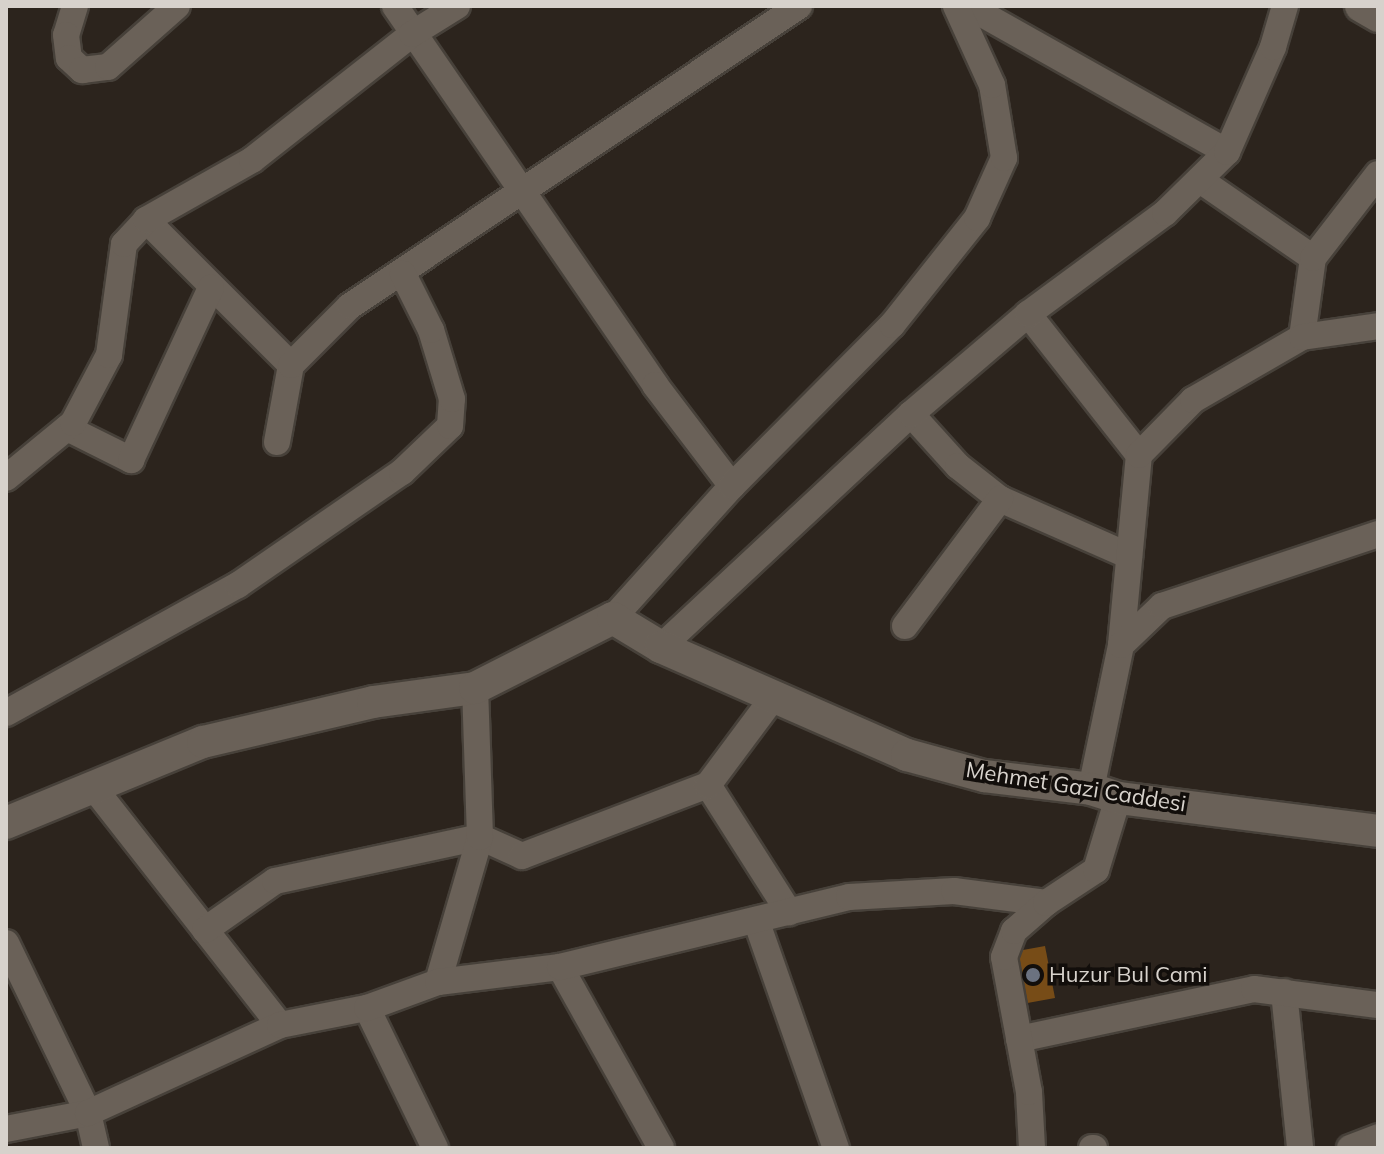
<!DOCTYPE html>
<html>
<head>
<meta charset="utf-8">
<style>
	body { margin:0 }
	#map { position:relative; width:1384px; height:1154px; overflow:hidden; background:#2c241d; font-family:Mulish,sans-serif }
	div>[style] { position:absolute }
	[style*='--x'] { left:calc(var(--x)*1px); top:calc(var(--y)*1px); width:calc(var(--w)*1px); rotate:calc(var(--a)*1deg) }
	.building>* { inset:0; background:#774c17 }
	.roads { filter:drop-shadow(2px 0 #47413a) drop-shadow(-2px 0 #47413a) drop-shadow(0 2px #47413a) drop-shadow(0 -2px #47413a) }
	.minor>* { height:26px; margin:-13px; padding:0 13px; transform-origin:13px; border-radius:13px; background:#6a6158 }
	.tertiary>* { height:32px; margin:-16px; padding:0 16px; transform-origin:16px; border-radius:16px; background:#6a6158 }
	.dots>* { width:22px; height:22px; translate:-50% -50%; box-sizing:border-box; border:4px solid #120e0b; border-radius:50% }
	span { translate:-50% -50%; white-space:nowrap; text-align:center; line-height:1.15; -webkit-text-stroke:7px #120e0b; paint-order:stroke }
	.street-label { font-size:22px; color:#d7d2cc }
	.poi-label { font-size:22px; color:#d7d2cc }
	.left { translate:0 -50%; text-align:left }
	.frame { position:absolute; inset:0; border:8px solid #d7d2cc; pointer-events:none }
</style>
</head>
<body>
<div id="map">
	<div class="building">
		<i style="clip-path:polygon(1045px 946px,1055px 998px,1022px 1004px,1012px 952px)"></i>
	</div>
	<div class="roads">
		<div class="minor">
			<i style="--x:75;--y:6;--w:30;--a:107"></i>
			<i style="--x:66;--y:35;--w:23;--a:83"></i>
			<i style="--x:69;--y:58;--w:18;--a:43"></i>
			<i style="--x:82;--y:70;--w:26;--a:-7"></i>
			<i style="--x:108;--y:67;--w:92;--a:-41.5"></i>
			<i style="--x:395;--y:6;--w:460;--a:55.5"></i>
			<i style="--x:655;--y:385;--w:127;--a:52.7"></i>
			<i style="--x:968;--y:6;--w:297;--a:29.4"></i>
			<i style="--x:1200;--y:180;--w:137;--a:34.6"></i>
			<i style="--x:146;--y:220;--w:205;--a:45"></i>
			<i style="--x:1028;--y:314;--w:179;--a:51.8"></i>
			<i style="--x:1302;--y:337;--w:80;--a:-82.1"></i>
			<i style="--x:1313;--y:258;--w:106;--a:-52.3"></i>
			<i style="--x:911;--y:414;--w:70;--a:47.9"></i>
			<i style="--x:958;--y:466;--w:53;--a:38.2"></i>
			<i style="--x:1000;--y:499;--w:141;--a:23.8"></i>
			<i style="--x:67;--y:428;--w:72;--a:26.6"></i>
			<i style="--x:131;--y:460;--w:190;--a:-65.1"></i>
			<i style="--x:277;--y:442;--w:78;--a:-79.7"></i>
			<i style="--x:291;--y:365;--w:83;--a:-45"></i>
			<i style="--x:350;--y:306;--w:540;--a:-33.75"></i>
			<i style="--x:6;--y:478;--w:87;--a:-39.4"></i>
			<i style="--x:73;--y:423;--w:77;--a:-62.1"></i>
			<i style="--x:109;--y:355;--w:112;--a:-82.3"></i>
			<i style="--x:124;--y:244;--w:33;--a:-47"></i>
			<i style="--x:146;--y:220;--w:122;--a:-29.5"></i>
			<i style="--x:252;--y:160;--w:204;--a:-38.2"></i>
			<i style="--x:412;--y:34;--w:53;--a:-31.9"></i>
			<i style="--x:613;--y:618;--w:178;--a:-48"></i>
			<i style="--x:732;--y:486;--w:227;--a:-45.2"></i>
			<i style="--x:892;--y:325;--w:137;--a:-51.5"></i>
			<i style="--x:977;--y:218;--w:66;--a:-65.8"></i>
			<i style="--x:1004;--y:158;--w:74;--a:-99.3"></i>
			<i style="--x:992;--y:85;--w:87;--a:-114.5"></i>
			<i style="--x:905;--y:626;--w:159;--a:-53.2"></i>
			<i style="--x:1121;--y:645;--w:191;--a:-84.6"></i>
			<i style="--x:1139;--y:455;--w:77;--a:-45.5"></i>
			<i style="--x:1193;--y:400;--w:126;--a:-30"></i>
			<i style="--x:1302;--y:337;--w:77;--a:-8.2"></i>
			<i style="--x:661;--y:647;--w:342;--a:-43"></i>
			<i style="--x:911;--y:414;--w:154;--a:-40.5"></i>
			<i style="--x:1028;--y:314;--w:170;--a:-36.4"></i>
			<i style="--x:1165;--y:213;--w:87;--a:-44.5"></i>
			<i style="--x:1227;--y:152;--w:115;--a:-66.3"></i>
			<i style="--x:1273;--y:47;--w:43;--a:-73.7"></i>
			<i style="--x:6;--y:713;--w:265;--a:-28.9"></i>
			<i style="--x:238;--y:585;--w:199;--a:-34.6"></i>
			<i style="--x:402;--y:472;--w:66;--a:-43.8"></i>
			<i style="--x:450;--y:426;--w:27;--a:-86"></i>
			<i style="--x:452;--y:399;--w:72;--a:-106.9"></i>
			<i style="--x:431;--y:330;--w:63;--a:-116.6"></i>
			<i style="--x:708;--y:785;--w:151;--a:57.5"></i>
			<i style="--x:94;--y:788;--w:301;--a:51.9"></i>
			<i style="--x:1091;--y:789;--w:147;--a:-78.2"></i>
			<i style="--x:1121;--y:645;--w:57;--a:-43.6"></i>
			<i style="--x:1162;--y:606;--w:228;--a:-18.4"></i>
			<i style="--x:756;--y:920;--w:242;--a:70.7"></i>
			<i style="--x:205;--y:930;--w:85;--a:-35"></i>
			<i style="--x:275;--y:881;--w:210;--a:-12.1"></i>
			<i style="--x:480;--y:837;--w:46;--a:24.3"></i>
			<i style="--x:522;--y:856;--w:199;--a:-20.9"></i>
			<i style="--x:708;--y:785;--w:112;--a:-53.3"></i>
			<i style="--x:6;--y:943;--w:189;--a:64.2"></i>
			<i style="--x:88;--y:1113;--w:36;--a:77"></i>
			<i style="--x:560;--y:967;--w:207;--a:60.8"></i>
			<i style="--x:438;--y:982;--w:151;--a:-73.8"></i>
			<i style="--x:480;--y:837;--w:149;--a:-91.9"></i>
			<i style="--x:1284;--y:992;--w:157;--a:84.1"></i>
			<i style="--x:367;--y:1008;--w:156;--a:64.1"></i>
			<i style="--x:1019;--y:1039;--w:240;--a:-12"></i>
			<i style="--x:1254;--y:989;--w:125;--a:7.4"></i>
			<i style="--x:6;--y:1129;--w:84;--a:-11"></i>
			<i style="--x:88;--y:1113;--w:211;--a:-24.6"></i>
			<i style="--x:280;--y:1025;--w:89;--a:-11.1"></i>
			<i style="--x:367;--y:1008;--w:76;--a:-20.1"></i>
			<i style="--x:438;--y:982;--w:123;--a:-7"></i>
			<i style="--x:560;--y:967;--w:297;--a:-13.6"></i>
			<i style="--x:849;--y:897;--w:105;--a:-3.3"></i>
			<i style="--x:954;--y:891;--w:93;--a:7.4"></i>
			<i style="--x:1032;--y:1148;--w:56;--a:-93.1"></i>
			<i style="--x:1029;--y:1092;--w:137;--a:-100.5"></i>
			<i style="--x:1004;--y:957;--w:28;--a:-69"></i>
			<i style="--x:1014;--y:931;--w:43;--a:-41.2"></i>
			<i style="--x:1046;--y:903;--w:60;--a:-33.4"></i>
			<i style="--x:1096;--y:870;--w:75;--a:-73"></i>
			<i style="--x:1092;--y:1148;--w:2;--a:0"></i>
			<i style="--x:1350;--y:1148;--w:30;--a:-21"></i>
		</div>
		<div class="tertiary">
			<i style="--x:1361;--y:6;--w:20;--a:30"></i>
			<i style="--x:6;--y:823;--w:213;--a:-22.4"></i>
			<i style="--x:203;--y:742;--w:175;--a:-13.2"></i>
			<i style="--x:373;--y:702;--w:103;--a:-7.8"></i>
			<i style="--x:475;--y:688;--w:155;--a:-26.9"></i>
			<i style="--x:613;--y:618;--w:56;--a:31.1"></i>
			<i style="--x:661;--y:647;--w:269;--a:23.7"></i>
			<i style="--x:907;--y:755;--w:80;--a:15.3"></i>
			<i style="--x:984;--y:776;--w:108;--a:6.9"></i>
			<i style="--x:1091;--y:789;--w:28;--a:18"></i>
			<i style="--x:1118;--y:798;--w:262;--a:7.2"></i>
		</div>
	</div>
	<div class="dots">
		<i style="left:1033px;top:975px;background:#6b7280"></i>
	</div>
	<div class="street-label">
		<span style="left:1076px;top:787px;rotate:9deg">Mehmet Gazi Caddesi</span>
	</div>
	<div class="poi-label">
		<span class="left" style="left:1049px;top:975px">Huzur Bul Cami</span>
	</div>
	<div class="frame"></div>
</div>
</body>
</html>
